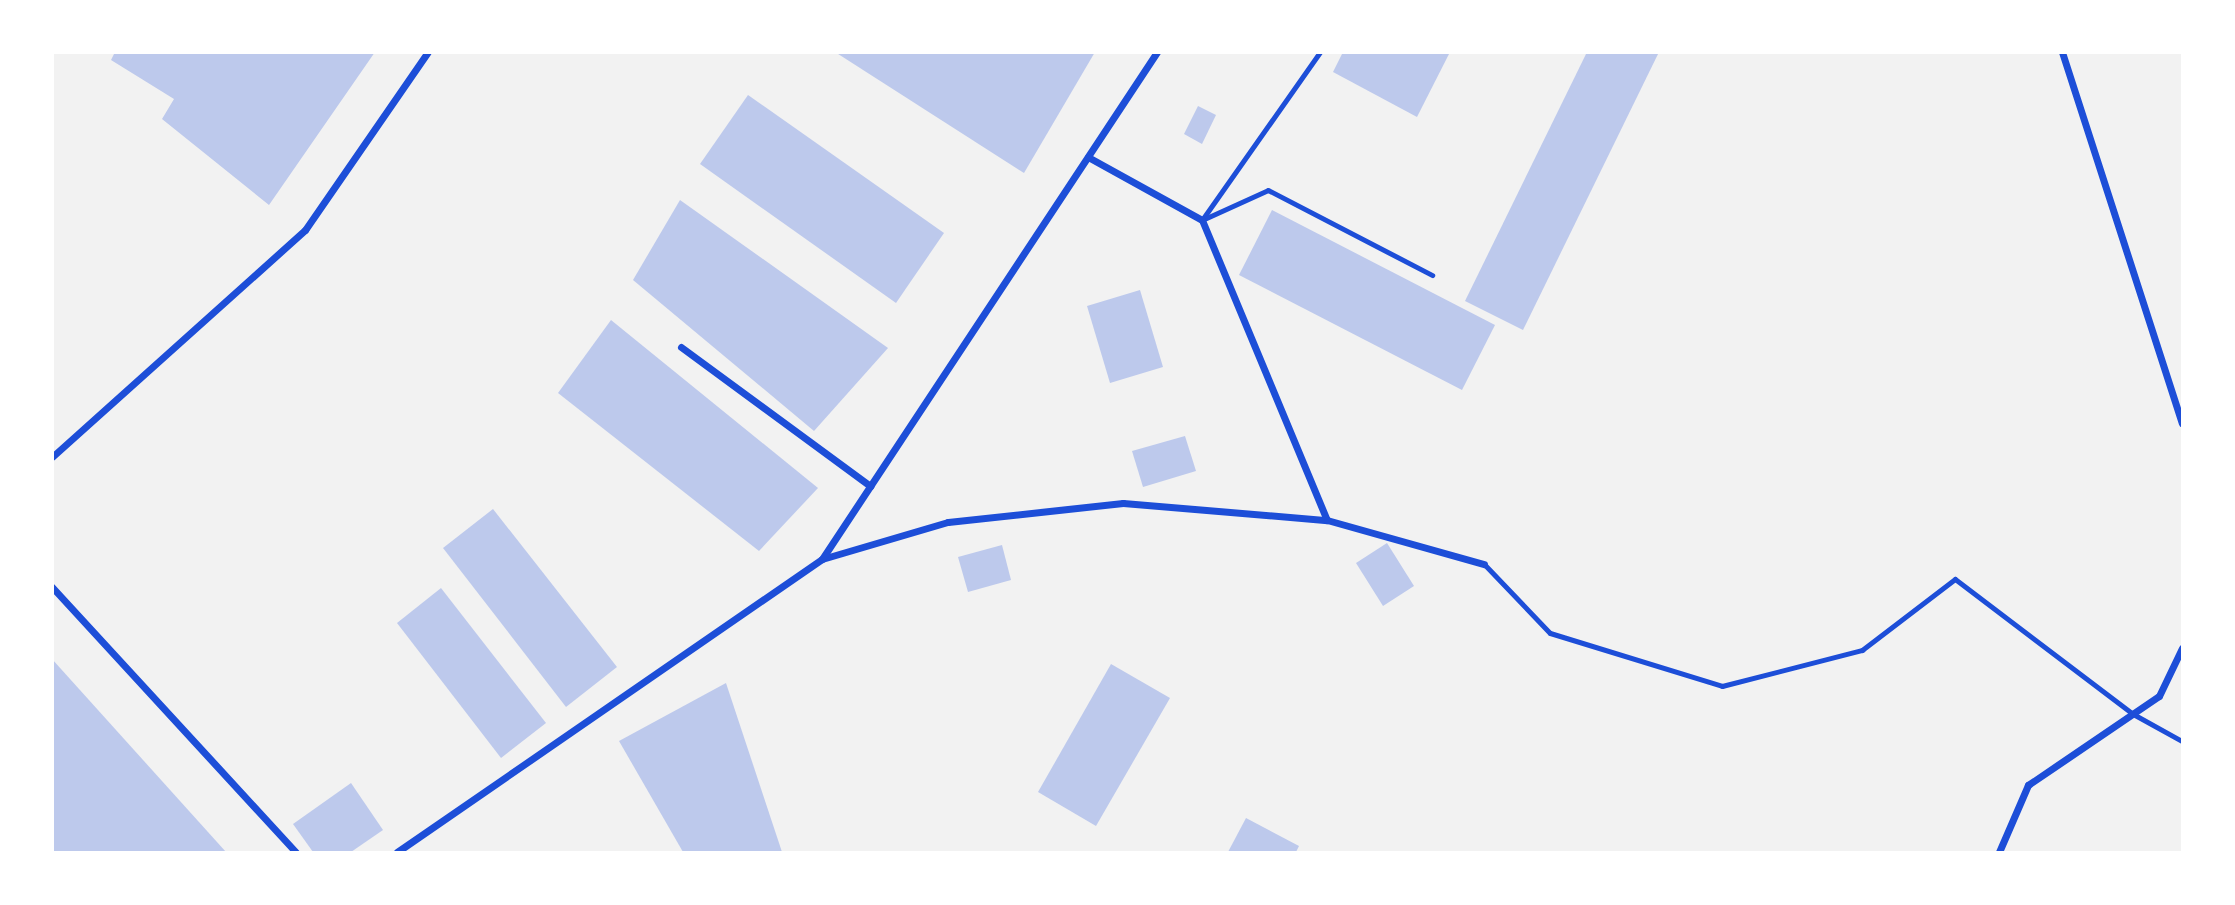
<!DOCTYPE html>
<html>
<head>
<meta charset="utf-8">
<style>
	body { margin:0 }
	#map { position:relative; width:2235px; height:905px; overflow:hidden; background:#f2f2f2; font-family:Montserrat,sans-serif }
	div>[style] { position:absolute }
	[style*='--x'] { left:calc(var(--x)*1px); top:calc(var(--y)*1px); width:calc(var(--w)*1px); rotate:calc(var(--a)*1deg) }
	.building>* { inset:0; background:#bdc9ec }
	.service>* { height:5px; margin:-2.5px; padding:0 2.5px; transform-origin:2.5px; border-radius:2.5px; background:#1d4ed8 }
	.minor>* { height:7px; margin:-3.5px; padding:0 3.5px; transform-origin:3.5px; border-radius:3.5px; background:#1d4ed8 }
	span { translate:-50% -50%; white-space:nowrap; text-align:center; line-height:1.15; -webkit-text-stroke:5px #fff; paint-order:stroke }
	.frame { position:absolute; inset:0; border:54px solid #fff; pointer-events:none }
</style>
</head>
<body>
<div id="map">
	<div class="building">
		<i style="clip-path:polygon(115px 52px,375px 52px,269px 205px,162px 119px,174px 99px,111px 60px)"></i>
		<i style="clip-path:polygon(835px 52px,1095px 52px,1024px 173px)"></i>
		<i style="clip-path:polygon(1343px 52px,1450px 52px,1417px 117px,1333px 72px)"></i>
		<i style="clip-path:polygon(1587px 52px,1659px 52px,1523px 330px,1465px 301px)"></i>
		<i style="clip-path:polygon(748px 95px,944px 233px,896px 303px,700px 164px)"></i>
		<i style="clip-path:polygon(1198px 106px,1216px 115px,1202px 144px,1184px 134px)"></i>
		<i style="clip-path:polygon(680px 200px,888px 348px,814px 431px,633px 280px)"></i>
		<i style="clip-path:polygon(1272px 210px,1495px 325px,1462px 390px,1239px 275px)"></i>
		<i style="clip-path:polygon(1140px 290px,1163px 367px,1110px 383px,1087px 306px)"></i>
		<i style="clip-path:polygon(611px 320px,818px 488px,759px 551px,558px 393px)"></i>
		<i style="clip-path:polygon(1185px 436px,1196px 471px,1143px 487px,1132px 451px)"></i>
		<i style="clip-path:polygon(493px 509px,617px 667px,566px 707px,443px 548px)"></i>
		<i style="clip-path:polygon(1387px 543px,1414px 586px,1383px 606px,1356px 563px)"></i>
		<i style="clip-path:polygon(1002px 545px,1011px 580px,968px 592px,958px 557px)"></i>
		<i style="clip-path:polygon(441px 588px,546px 723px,501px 758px,397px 623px)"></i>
		<i style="clip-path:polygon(52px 659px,226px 852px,52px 852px)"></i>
		<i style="clip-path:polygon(1111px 664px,1170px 698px,1096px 826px,1038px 792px)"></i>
		<i style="clip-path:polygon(726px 683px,782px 852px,683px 852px,619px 741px)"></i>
		<i style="clip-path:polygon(351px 783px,383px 830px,351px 852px,313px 852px,293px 824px)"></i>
		<i style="clip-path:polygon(1246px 818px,1299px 846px,1296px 852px,1228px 852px)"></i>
	</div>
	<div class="service">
		<i style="--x:1204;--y:217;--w:202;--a:-54.9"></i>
		<i style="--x:1202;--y:220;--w:72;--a:-24.4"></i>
		<i style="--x:1268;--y:190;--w:185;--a:27.4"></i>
		<i style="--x:1484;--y:564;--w:95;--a:46.3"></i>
		<i style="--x:1550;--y:633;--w:180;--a:17.1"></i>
		<i style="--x:1722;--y:686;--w:145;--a:-14.4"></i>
		<i style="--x:1862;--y:650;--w:117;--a:-37.4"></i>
		<i style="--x:1955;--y:579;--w:223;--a:37.2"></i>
		<i style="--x:2133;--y:714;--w:56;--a:28.9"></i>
	</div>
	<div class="minor">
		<i style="--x:2062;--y:52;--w:390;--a:72.1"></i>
		<i style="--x:1088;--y:157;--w:130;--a:28.9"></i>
		<i style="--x:1202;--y:220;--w:325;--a:67.4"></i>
		<i style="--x:681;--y:347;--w:235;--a:36.3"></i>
		<i style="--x:52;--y:457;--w:340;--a:-41.9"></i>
		<i style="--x:305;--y:230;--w:216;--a:-55.4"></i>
		<i style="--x:822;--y:559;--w:131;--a:-16.4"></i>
		<i style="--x:948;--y:522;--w:176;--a:-6.2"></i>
		<i style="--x:1123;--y:503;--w:205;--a:4.8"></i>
		<i style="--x:1327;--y:520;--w:163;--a:15.7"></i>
		<i style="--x:52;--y:587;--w:360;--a:47.4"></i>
		<i style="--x:397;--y:852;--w:516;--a:-34.58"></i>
		<i style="--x:822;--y:559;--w:608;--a:-56.55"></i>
		<i style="--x:1999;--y:852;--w:73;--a:-66.6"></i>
		<i style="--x:2028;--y:785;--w:158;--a:-34.2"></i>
		<i style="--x:2159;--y:696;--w:53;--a:-64.4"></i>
	</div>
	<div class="frame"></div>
</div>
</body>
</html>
